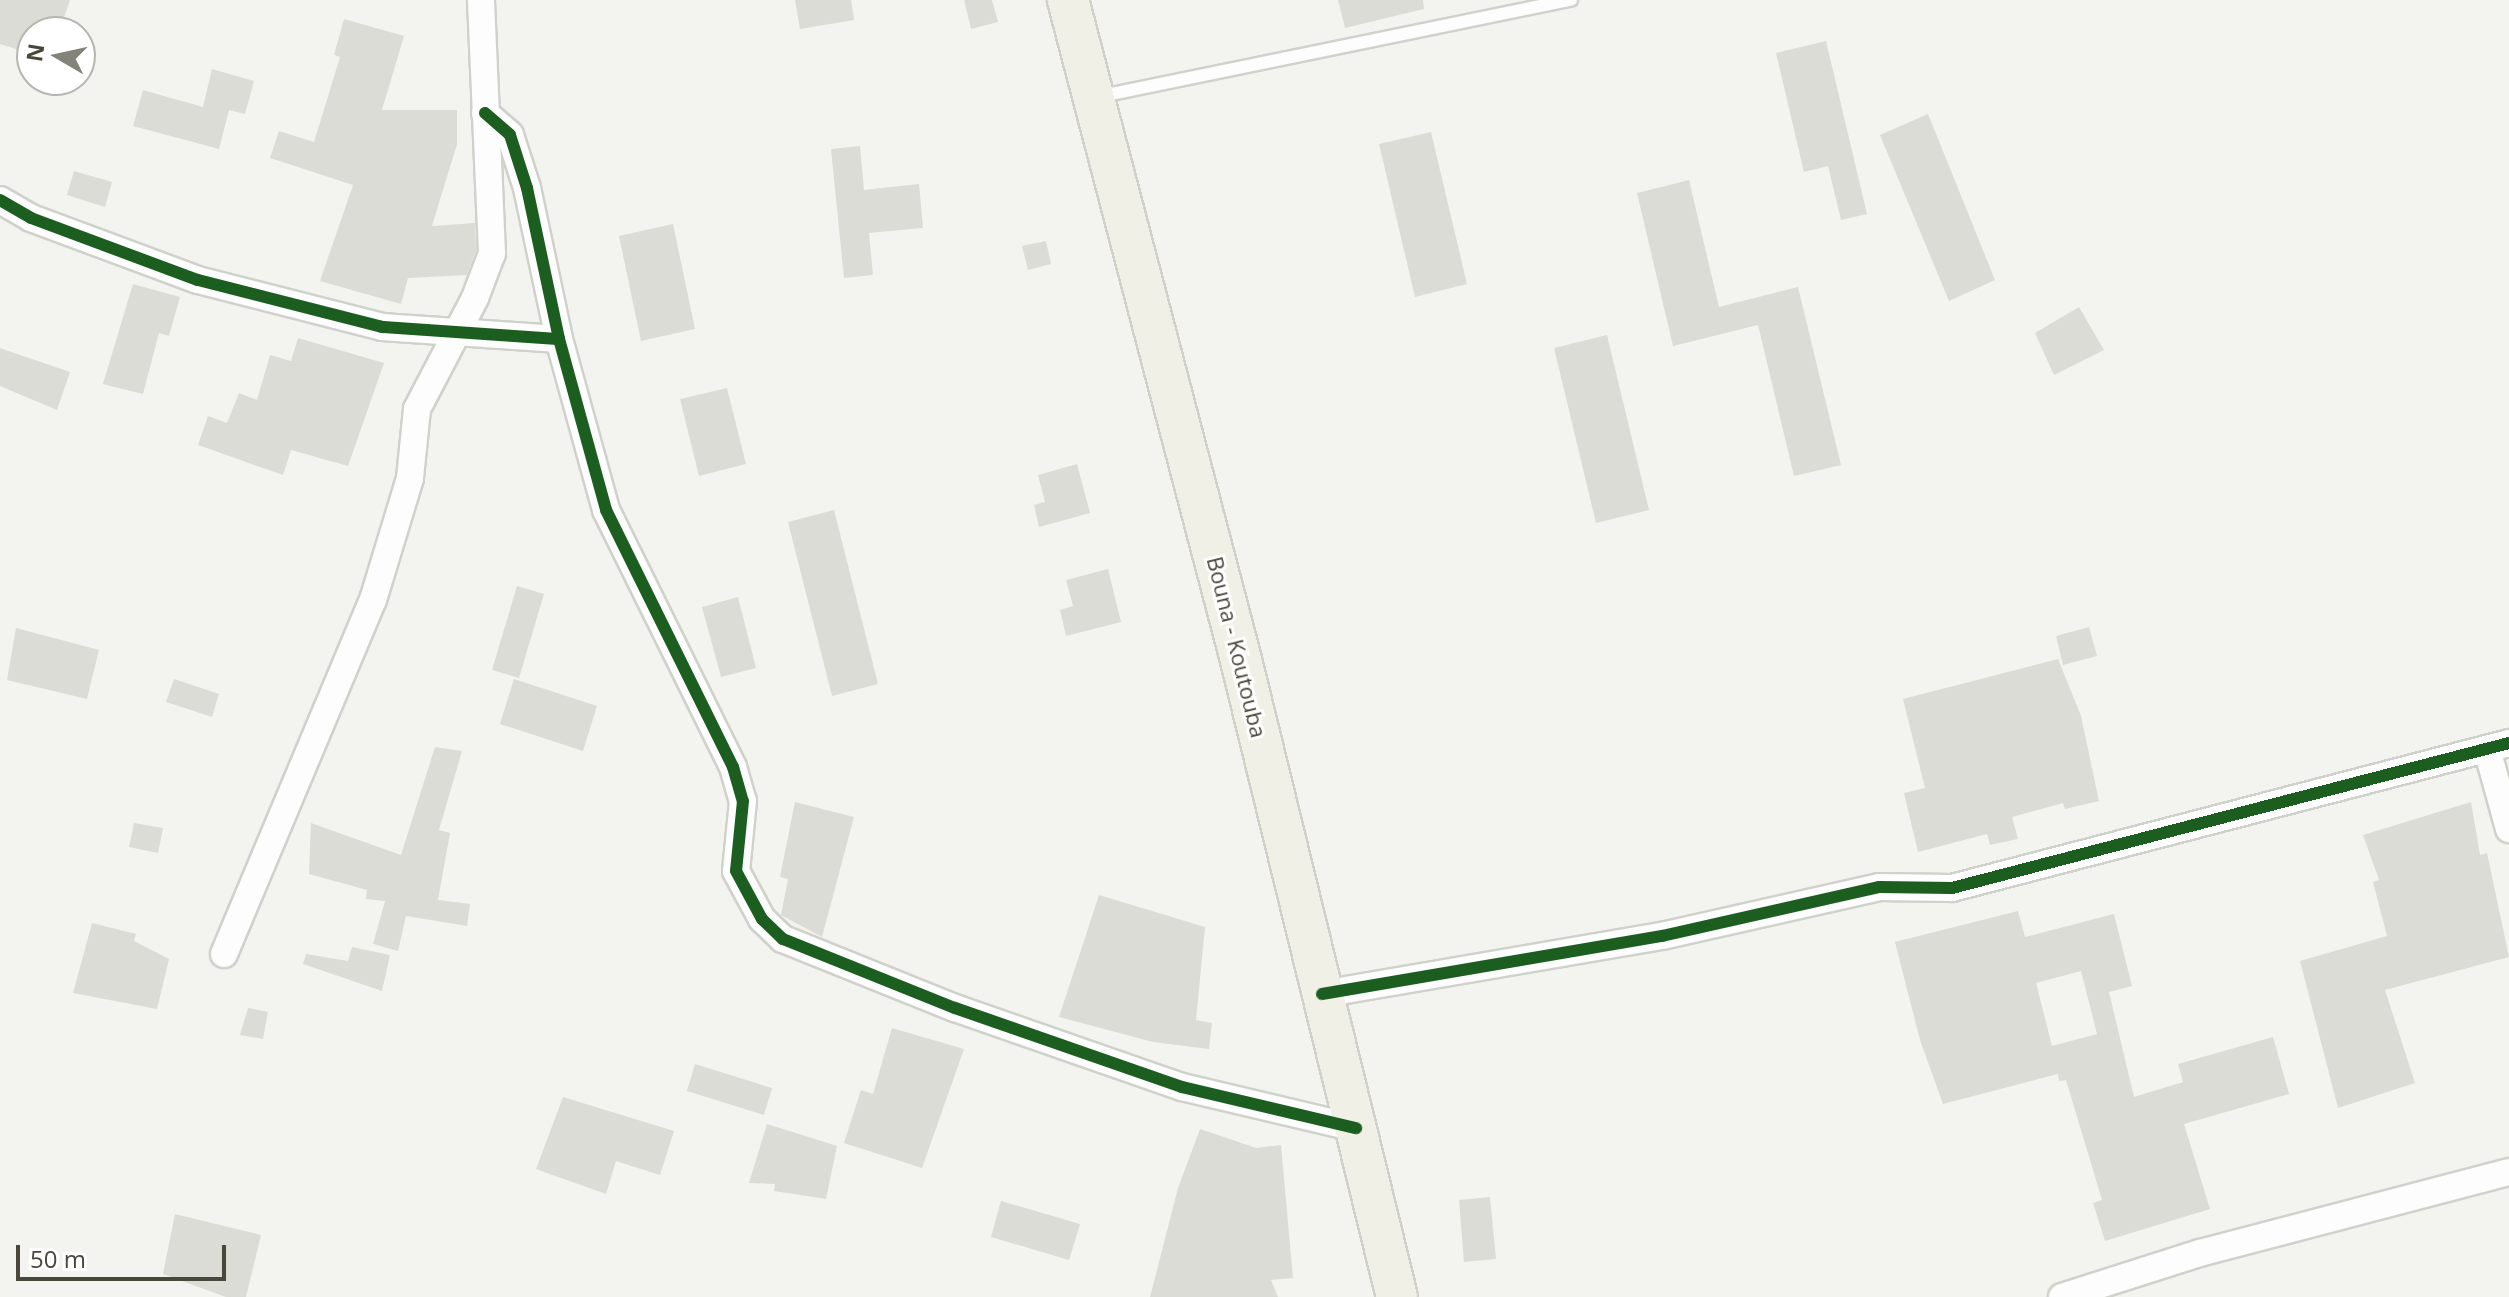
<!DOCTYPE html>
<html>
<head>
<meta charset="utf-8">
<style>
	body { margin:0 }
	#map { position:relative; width:2509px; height:1297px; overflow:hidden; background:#f3f3ef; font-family:"Open Sans",sans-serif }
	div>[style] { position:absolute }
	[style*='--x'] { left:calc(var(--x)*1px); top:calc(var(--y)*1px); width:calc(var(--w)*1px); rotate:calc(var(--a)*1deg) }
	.building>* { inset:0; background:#dcdcd7 }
	.roads { filter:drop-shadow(2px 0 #d1d1cc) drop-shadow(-2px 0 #d1d1cc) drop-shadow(0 2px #d1d1cc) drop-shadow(0 -2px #d1d1cc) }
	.lane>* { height:12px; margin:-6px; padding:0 6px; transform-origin:6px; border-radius:6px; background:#fdfdfd }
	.street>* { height:26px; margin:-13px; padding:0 13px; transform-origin:13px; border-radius:13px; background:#fdfdfd }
	.primary>* { height:40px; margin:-20px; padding:0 20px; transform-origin:20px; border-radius:20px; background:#f0f0e7 }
	.cycleway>* { height:12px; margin:-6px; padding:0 6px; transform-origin:6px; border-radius:6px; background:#1b5e20 }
	span { translate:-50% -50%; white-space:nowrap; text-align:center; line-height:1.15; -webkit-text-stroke:6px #fff; paint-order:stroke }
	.street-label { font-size:22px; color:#49473b }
	.north { position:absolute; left:16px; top:16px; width:80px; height:80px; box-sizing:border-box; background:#fff; border:2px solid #b6b5b1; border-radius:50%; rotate:279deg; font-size:22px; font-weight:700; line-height:32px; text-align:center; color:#49473b }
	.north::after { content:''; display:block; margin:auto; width:28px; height:36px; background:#84837a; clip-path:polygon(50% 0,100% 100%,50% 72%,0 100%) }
	.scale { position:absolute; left:16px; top:1245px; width:210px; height:36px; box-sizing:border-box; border:4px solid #49473b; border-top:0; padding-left:10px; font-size:24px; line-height:28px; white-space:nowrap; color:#49473b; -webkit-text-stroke:6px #fff; paint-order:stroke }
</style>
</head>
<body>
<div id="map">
	<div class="building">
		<i style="clip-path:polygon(0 0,70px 0,59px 32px,32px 32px,32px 54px,0 44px)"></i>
		<i style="clip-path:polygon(795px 0,851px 0,854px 20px,800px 29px)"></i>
		<i style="clip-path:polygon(964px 0,992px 0,998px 22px,971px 29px)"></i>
		<i style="clip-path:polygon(1338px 0,1423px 0,1424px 9px,1345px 28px)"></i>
		<i style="clip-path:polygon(344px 19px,404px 36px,382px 110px,457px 110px,457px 144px,432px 226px,475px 223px,476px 250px,467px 275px,408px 278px,401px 304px,320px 281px,353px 185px,270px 158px,279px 131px,314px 142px,340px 57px,334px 55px)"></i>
		<i style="clip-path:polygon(1826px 41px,1867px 214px,1841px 220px,1828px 166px,1804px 172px,1776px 53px)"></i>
		<i style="clip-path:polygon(212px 69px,254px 81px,245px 114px,229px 110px,219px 149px,133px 126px,143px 90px,203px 107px)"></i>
		<i style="clip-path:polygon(1928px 114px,1995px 280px,1949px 301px,1880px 135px)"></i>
		<i style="clip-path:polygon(1431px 132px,1467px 284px,1415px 297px,1379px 144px)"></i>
		<i style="clip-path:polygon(860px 146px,864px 190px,919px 184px,923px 228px,869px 233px,873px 275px,844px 278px,831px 149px)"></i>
		<i style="clip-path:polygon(74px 171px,112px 182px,105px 207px,67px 195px)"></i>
		<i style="clip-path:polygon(1689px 180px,1719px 307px,1798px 287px,1841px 465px,1794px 476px,1758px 325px,1673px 346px,1637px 193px)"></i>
		<i style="clip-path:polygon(673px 224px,695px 329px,641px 341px,619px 236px)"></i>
		<i style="clip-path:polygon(1046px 241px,1051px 264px,1028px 270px,1022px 246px)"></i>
		<i style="clip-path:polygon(133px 284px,180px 297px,169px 336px,159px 333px,143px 394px,103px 384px)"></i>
		<i style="clip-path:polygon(2079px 307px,2104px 350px,2054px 375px,2035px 333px)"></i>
		<i style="clip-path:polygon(1607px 335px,1649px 510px,1596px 523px,1554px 348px)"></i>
		<i style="clip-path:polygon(298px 338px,384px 363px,348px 466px,291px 450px,283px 475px,198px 445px,208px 416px,227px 423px,239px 393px,257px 400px,270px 355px,291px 361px)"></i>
		<i style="clip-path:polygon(0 348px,70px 372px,57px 410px,0 386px)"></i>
		<i style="clip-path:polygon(727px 388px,746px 464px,699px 476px,680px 399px)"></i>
		<i style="clip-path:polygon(1077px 464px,1090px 513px,1039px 527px,1034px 505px,1045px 502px,1038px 475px)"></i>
		<i style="clip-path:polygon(834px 510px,878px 684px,832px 696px,788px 522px)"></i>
		<i style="clip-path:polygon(1108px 569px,1121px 622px,1066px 636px,1060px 610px,1073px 606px,1066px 580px)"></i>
		<i style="clip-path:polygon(517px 586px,544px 594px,519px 678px,492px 670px)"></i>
		<i style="clip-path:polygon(738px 597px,756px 668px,721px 677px,702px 607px)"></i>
		<i style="clip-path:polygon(2089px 627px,2097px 656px,2063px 665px,2056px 636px)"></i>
		<i style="clip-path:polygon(16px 628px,99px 650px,87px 699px,7px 680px)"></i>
		<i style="clip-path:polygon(2058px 659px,2081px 716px,2099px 801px,2065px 809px,2063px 803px,2012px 817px,2018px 839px,1990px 845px,1987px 834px,1918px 852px,1904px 793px,1925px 788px,1903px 699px)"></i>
		<i style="clip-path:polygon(174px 679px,219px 694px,212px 717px,166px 702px)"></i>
		<i style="clip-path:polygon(514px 679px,597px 706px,583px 751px,500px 724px)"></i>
		<i style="clip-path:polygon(435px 747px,462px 751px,439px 830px,450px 833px,438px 900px,470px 904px,467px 926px,406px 916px,398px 951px,373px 944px,385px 901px,366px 899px,367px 890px,309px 874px,311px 823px,401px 855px)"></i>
		<i style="clip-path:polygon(795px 802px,854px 817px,822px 937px,781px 915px,788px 879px,780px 877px)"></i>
		<i style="clip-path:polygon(2471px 802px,2480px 855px,2487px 853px,2509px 957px,2385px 990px,2415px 1083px,2338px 1108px,2300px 961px,2387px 936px,2373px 882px,2379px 880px,2363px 835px)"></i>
		<i style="clip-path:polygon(134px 823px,163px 828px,158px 853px,129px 847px)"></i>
		<i style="clip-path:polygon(1099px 895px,1205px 927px,1196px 1020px,1212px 1023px,1209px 1049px,1153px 1042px,1059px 1017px)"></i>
		<i style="clip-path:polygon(evenodd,2018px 911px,2025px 937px,2114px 914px,2132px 986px,2109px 992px,2134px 1097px,2183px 1082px,2178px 1064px,2273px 1037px,2289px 1094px,2184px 1124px,2210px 1209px,2105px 1241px,2093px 1203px,2102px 1200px,2066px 1080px,2059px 1081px,2058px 1074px,1943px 1104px,1920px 1040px,1895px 942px,2018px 911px,2081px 971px,2097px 1034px,2052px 1046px,2036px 983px,2081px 971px)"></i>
		<i style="clip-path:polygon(92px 923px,136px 934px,134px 941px,169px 959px,157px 1009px,73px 993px)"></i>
		<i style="clip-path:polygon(352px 947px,390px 955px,382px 991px,303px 964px,306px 954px,348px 961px)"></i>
		<i style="clip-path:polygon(248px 1008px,268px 1012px,263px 1039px,240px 1035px)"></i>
		<i style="clip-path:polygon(892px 1028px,964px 1049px,922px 1168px,844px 1143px,861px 1090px,873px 1094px)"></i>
		<i style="clip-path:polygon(695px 1064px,772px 1088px,764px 1115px,687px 1091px)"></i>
		<i style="clip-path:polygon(563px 1097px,674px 1131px,660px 1175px,616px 1161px,606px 1194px,536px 1169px)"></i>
		<i style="clip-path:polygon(767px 1124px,837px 1146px,826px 1199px,774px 1191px,775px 1184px,749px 1183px)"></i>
		<i style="clip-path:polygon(1200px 1129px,1256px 1148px,1281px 1145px,1293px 1278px,1271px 1280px,1278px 1297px,1150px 1297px,1178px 1188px)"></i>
		<i style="clip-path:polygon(1490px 1197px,1496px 1259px,1464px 1262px,1459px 1200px)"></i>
		<i style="clip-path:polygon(1001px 1201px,1080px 1224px,1069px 1260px,991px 1237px)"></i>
		<i style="clip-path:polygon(175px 1214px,261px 1235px,246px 1297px,226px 1297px,163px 1274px)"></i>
	</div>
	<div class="roads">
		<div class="lane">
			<i style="--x:1097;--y:97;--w:484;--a:-11.6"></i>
		</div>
		<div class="street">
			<i style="--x:485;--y:113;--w:33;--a:41"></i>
			<i style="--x:510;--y:135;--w:56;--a:72.2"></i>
			<i style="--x:527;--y:188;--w:154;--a:78"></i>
			<i style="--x:559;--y:339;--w:177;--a:74.6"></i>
			<i style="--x:606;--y:510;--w:287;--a:63.7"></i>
			<i style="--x:733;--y:767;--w:35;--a:74"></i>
			<i style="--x:743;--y:801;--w:70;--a:95.7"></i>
			<i style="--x:736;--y:871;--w:55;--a:61.6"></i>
			<i style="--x:762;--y:919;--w:29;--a:44"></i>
			<i style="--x:783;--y:939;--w:185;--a:21.9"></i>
			<i style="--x:955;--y:1008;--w:240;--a:19.2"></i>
			<i style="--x:1182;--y:1087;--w:179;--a:13.3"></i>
			<i style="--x:0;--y:200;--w:36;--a:30"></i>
			<i style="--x:31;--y:218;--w:178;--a:20.4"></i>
			<i style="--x:198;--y:280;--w:190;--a:14.3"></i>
			<i style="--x:382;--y:327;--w:177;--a:3.9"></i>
			<i style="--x:2487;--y:749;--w:83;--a:74.6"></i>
			<i style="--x:224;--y:954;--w:384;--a:-67.2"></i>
			<i style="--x:373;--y:600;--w:127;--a:-73.1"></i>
			<i style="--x:410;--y:478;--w:69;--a:-84.2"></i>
			<i style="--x:417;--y:409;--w:125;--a:-62.4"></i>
			<i style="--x:475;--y:298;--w:48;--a:-69.3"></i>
			<i style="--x:492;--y:253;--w:253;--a:-92.5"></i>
			<i style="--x:1322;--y:994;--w:345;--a:-9.7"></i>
			<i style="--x:1662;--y:936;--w:222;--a:-12.7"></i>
			<i style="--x:1879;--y:887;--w:73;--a:0.8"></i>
			<i style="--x:1952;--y:888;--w:576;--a:-14.59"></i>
			<i style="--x:2062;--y:1297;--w:145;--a:-17.7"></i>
			<i style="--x:2200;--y:1253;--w:319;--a:-14.7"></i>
		</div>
		<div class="primary">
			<i style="--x:1068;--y:0;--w:682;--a:75.31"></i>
			<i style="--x:1241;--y:660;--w:656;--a:76.24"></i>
		</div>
	</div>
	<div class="cycleway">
		<i style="--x:485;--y:113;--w:33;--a:41"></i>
		<i style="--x:510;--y:135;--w:56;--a:72.2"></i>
		<i style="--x:527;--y:188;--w:154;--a:78"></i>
		<i style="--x:559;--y:339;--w:177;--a:74.6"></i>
		<i style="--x:606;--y:510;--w:287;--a:63.7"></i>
		<i style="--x:733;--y:767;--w:35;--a:74"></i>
		<i style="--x:743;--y:801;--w:70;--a:95.7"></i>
		<i style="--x:736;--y:871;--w:55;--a:61.6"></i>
		<i style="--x:762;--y:919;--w:29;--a:44"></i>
		<i style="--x:783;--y:939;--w:185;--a:21.9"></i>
		<i style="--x:955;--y:1008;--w:240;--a:19.2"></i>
		<i style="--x:1182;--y:1087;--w:179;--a:13.3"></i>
		<i style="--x:0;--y:200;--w:36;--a:30"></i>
		<i style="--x:31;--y:218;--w:178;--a:20.4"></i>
		<i style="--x:198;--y:280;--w:190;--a:14.3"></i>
		<i style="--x:382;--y:327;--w:177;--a:3.9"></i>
		<i style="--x:1322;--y:994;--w:345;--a:-9.7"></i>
		<i style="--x:1662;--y:936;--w:222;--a:-12.7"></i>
		<i style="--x:1879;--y:887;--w:73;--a:0.8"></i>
		<i style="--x:1952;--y:888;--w:576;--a:-14.59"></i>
	</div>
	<div class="street-label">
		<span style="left:1237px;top:647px;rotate:76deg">Bouna - Koutouba</span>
	</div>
	<div class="north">N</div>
	<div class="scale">50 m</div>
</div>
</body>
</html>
